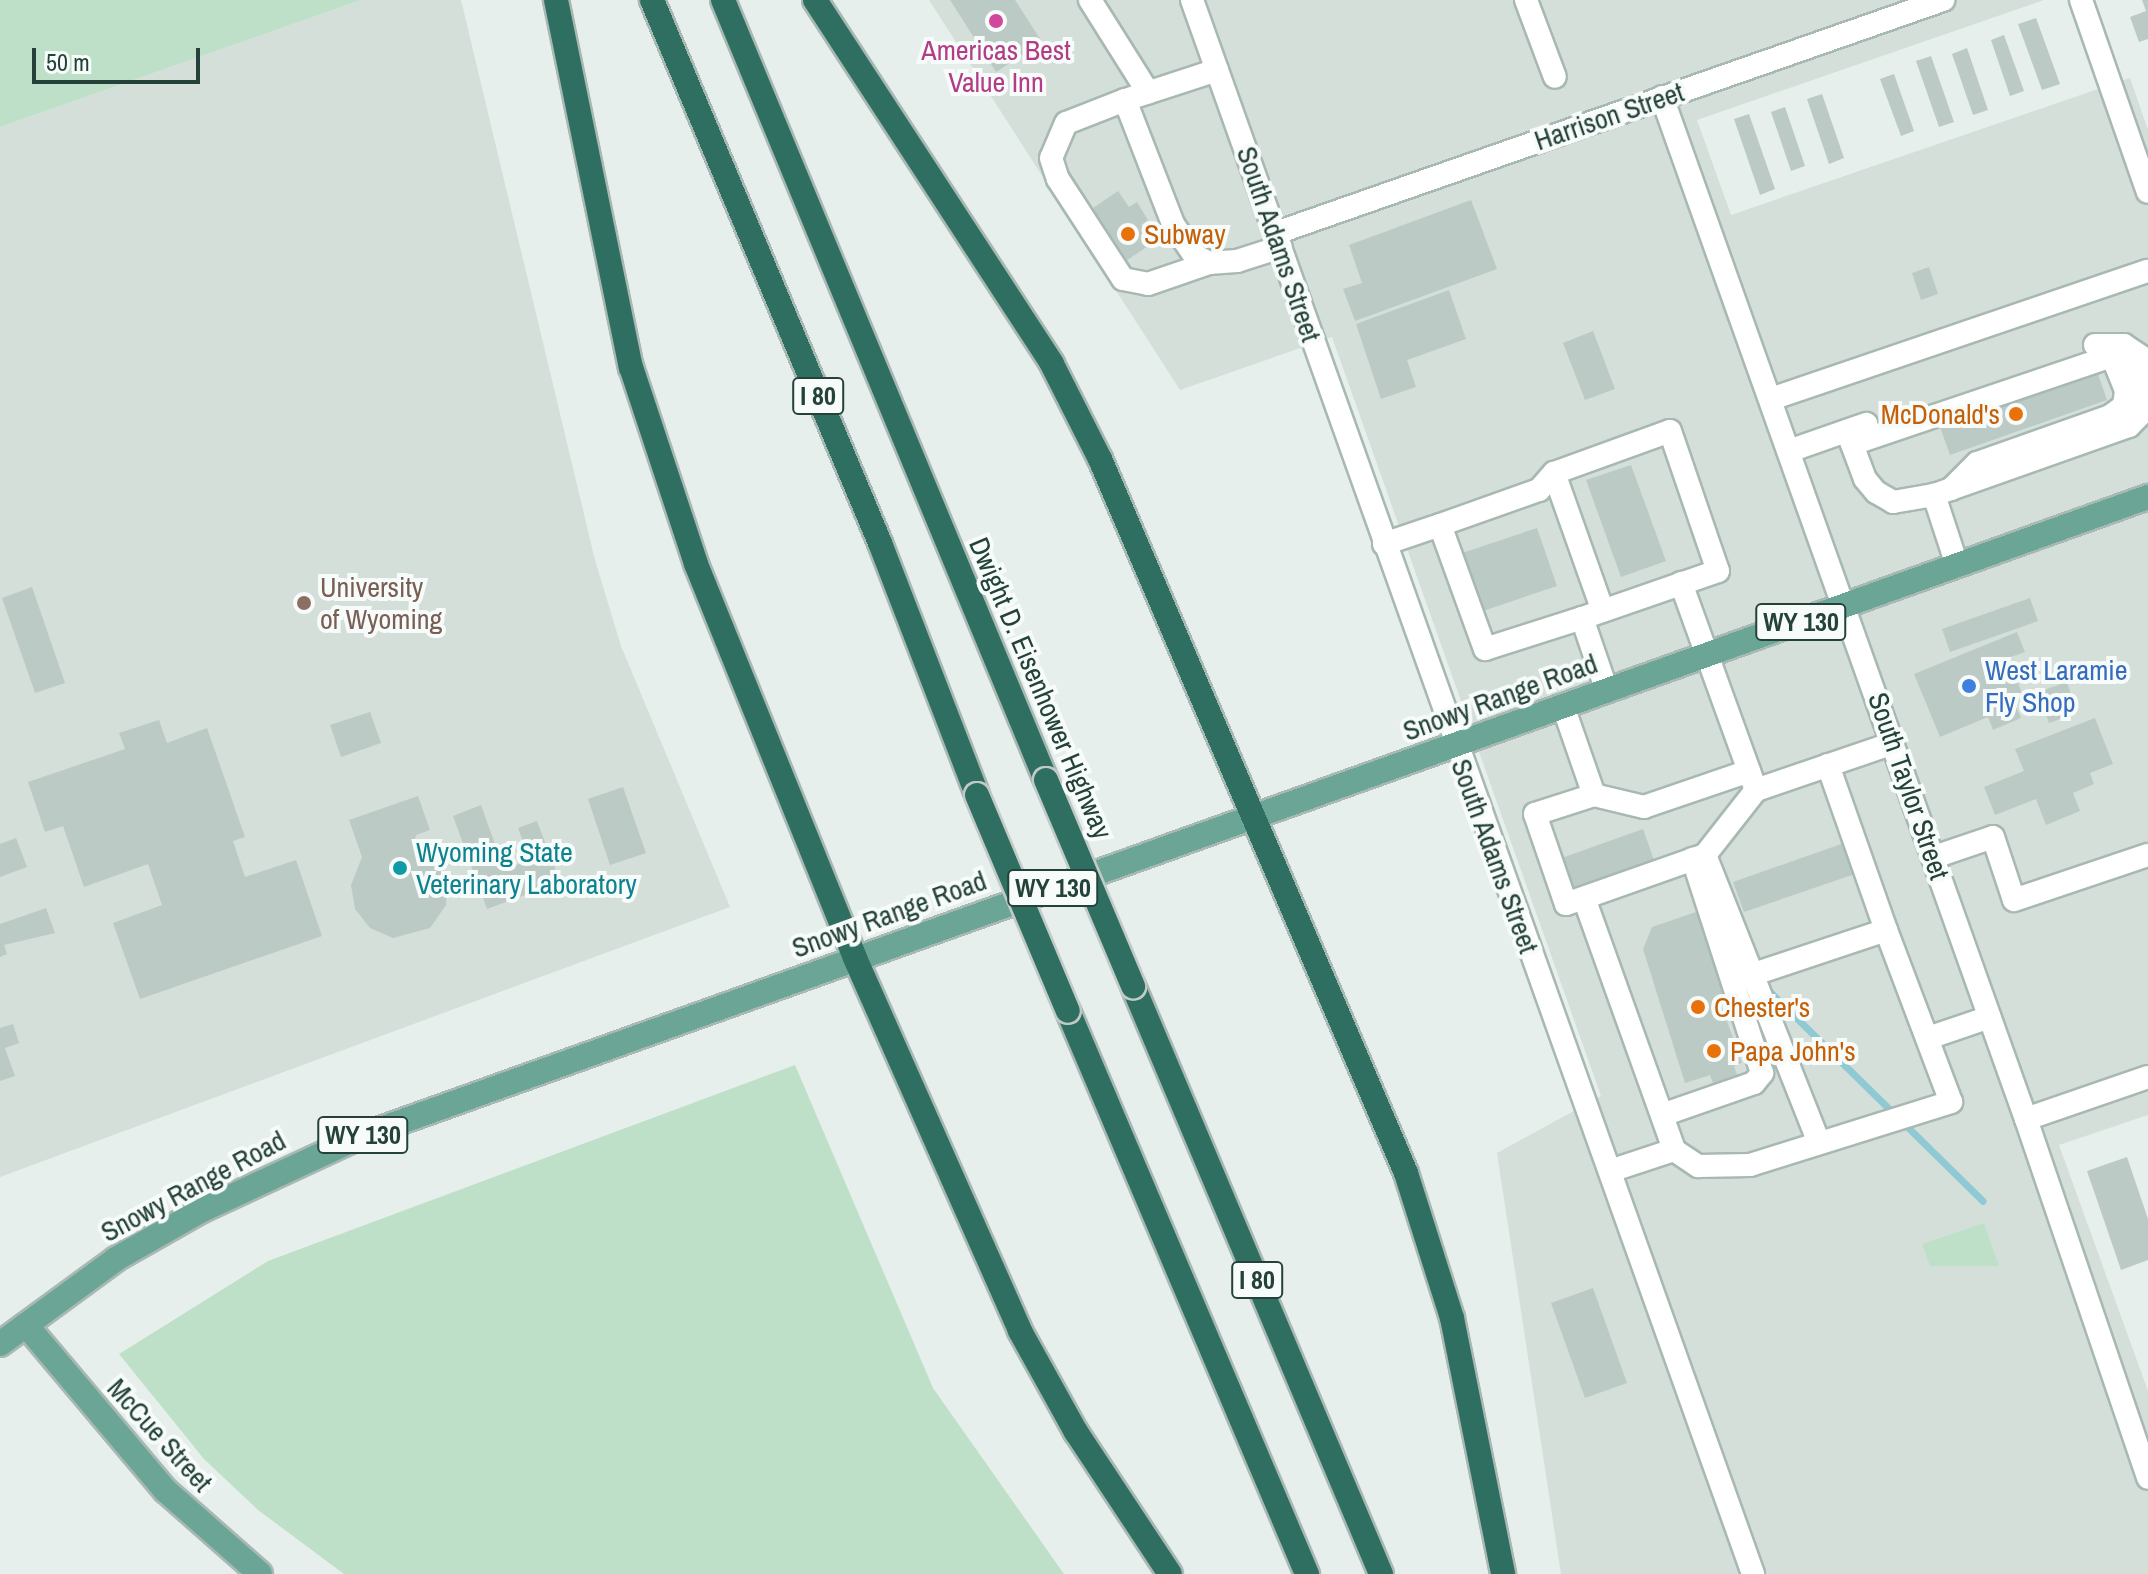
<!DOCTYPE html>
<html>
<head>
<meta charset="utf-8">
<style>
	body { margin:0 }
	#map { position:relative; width:2148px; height:1574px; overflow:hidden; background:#e6efeb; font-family:"Archivo Narrow",sans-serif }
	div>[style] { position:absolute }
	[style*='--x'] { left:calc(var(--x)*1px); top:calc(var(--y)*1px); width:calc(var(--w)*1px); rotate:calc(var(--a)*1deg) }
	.built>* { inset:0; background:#d4dfda }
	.green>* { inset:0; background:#bfe0c8 }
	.stream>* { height:7px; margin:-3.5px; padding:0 3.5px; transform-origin:3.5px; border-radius:3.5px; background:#8ec9d4 }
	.building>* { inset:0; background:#bbcac4 }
	.roads { filter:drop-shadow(2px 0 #a8b8b2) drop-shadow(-2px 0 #a8b8b2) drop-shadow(0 2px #a8b8b2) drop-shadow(0 -2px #a8b8b2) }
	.minor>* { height:22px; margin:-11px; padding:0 11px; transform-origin:11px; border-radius:11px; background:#fff }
	.major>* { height:24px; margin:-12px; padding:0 12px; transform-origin:12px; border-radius:12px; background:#6aa596 }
	.highway>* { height:24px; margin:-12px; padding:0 12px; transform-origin:12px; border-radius:12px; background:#2f6f62 }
	.bridges { filter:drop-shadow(2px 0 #c2cac8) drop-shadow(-2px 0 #c2cac8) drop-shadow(0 2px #c2cac8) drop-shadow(0 -2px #c2cac8) }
	.highway-bridge>* { height:24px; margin:-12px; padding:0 12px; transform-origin:12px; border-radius:12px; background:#2f6f62 }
	.dots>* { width:22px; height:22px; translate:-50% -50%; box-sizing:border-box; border:4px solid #f7fbf9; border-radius:50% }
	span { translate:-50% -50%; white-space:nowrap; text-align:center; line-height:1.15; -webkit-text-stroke:8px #f7fbf9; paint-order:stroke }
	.shield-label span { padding:2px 6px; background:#f7fbf9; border:2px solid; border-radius:6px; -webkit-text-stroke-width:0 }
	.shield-label { font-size:26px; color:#24423a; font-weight:700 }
	.hotel-label { font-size:28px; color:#b23c85 }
	.street-label { font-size:28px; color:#24423a }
	.food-label { font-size:28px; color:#c56008 }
	.left { translate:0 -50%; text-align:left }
	.right { translate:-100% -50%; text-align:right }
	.education-label { font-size:28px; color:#785e54 }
	.shop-label { font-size:28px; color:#366cbe }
	.culture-label { font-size:28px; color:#0d838f }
	.scale { position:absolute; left:32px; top:48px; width:168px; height:36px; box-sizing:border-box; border:4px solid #24423a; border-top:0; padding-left:10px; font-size:24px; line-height:28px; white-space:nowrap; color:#24423a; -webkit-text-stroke:6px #f7fbf9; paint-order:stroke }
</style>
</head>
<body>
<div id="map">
	<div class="built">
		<i style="clip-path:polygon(361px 0,461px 0,595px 560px,621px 646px,730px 907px,0 1177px,0 127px)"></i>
		<i style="clip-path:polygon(929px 0,2044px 0,1697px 120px,1731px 215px,2130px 78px,2148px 130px,2148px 1115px,2059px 1145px,2148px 1391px,2148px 1574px,1561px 1574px,1497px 1153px,1601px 1096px,1332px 337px,1180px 390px)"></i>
	</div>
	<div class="green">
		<i style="clip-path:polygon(0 0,361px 0,0 127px)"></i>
		<i style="clip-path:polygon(795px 1065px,933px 1388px,1064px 1574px,344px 1574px,258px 1510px,204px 1459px,119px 1354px,268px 1261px)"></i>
		<i style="clip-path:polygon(1984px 1223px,1999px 1266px,1930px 1266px,1922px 1244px)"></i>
	</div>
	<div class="stream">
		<i style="--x:1765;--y:987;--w:305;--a:44.5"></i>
	</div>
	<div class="building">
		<i style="clip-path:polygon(950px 0,1015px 0,1042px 42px,996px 72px)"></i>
		<i style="clip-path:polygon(2142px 0,2148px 0,2148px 39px,2139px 42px,2130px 17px,2146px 11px)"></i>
		<i style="clip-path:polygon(2036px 18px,2060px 84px,2042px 90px,2018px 24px)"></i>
		<i style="clip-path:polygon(2004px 35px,2024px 91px,2010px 96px,1991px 40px)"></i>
		<i style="clip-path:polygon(1967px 48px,1988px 110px,1973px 115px,1952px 54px)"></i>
		<i style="clip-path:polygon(1931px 56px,1954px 122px,1939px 127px,1916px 61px)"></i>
		<i style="clip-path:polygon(1894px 74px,1914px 131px,1901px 136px,1880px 79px)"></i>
		<i style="clip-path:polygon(1822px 94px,1844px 158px,1829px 164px,1807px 99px)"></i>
		<i style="clip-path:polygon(1785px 107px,1805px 166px,1791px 171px,1771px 112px)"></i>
		<i style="clip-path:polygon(1749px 114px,1775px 189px,1760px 195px,1734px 119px)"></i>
		<i style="clip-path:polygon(1118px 191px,1129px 207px,1137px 202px,1148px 220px,1141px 225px,1153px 243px,1127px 260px,1093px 208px)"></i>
		<i style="clip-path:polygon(1471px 200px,1497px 269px,1355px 321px,1343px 289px,1362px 283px,1349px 245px)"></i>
		<i style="clip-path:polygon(1929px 267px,1938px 294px,1921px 300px,1912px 273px)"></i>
		<i style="clip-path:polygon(1449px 290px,1466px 339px,1407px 360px,1416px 387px,1381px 399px,1356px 324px)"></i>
		<i style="clip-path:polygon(1593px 331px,1615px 389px,1585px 400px,1563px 343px)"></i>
		<i style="clip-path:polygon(2076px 373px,2079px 381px,2098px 374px,2107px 400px,1950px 455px,1940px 427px,1968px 417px,1966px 411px)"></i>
		<i style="clip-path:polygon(1631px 465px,1666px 561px,1621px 577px,1586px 480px)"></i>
		<i style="clip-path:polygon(1537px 528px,1557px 586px,1465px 617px,1444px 559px)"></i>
		<i style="clip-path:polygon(32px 587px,65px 683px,35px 693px,2px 598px)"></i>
		<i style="clip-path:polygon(2030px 598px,2038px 621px,1950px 652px,1942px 629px)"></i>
		<i style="clip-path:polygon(2017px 632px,2025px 652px,2008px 658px,2024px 698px,2014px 702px,2021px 718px,1993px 730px,1988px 717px,1940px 737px,1914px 674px)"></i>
		<i style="clip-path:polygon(2067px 682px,2077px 713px,2049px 723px,2038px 692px)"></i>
		<i style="clip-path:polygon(370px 712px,381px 743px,341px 757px,330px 725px)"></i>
		<i style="clip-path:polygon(2095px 718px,2113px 764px,2090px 773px,2094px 784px,2073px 793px,2080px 811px,2046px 825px,2036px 799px,1995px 815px,1984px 787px,2024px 771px,2015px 749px)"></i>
		<i style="clip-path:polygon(159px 720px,167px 743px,207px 728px,245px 837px,233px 841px,245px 877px,296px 860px,322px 936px,140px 999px,113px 923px,162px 905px,148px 864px,84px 887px,63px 826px,45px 832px,28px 782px,125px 749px,119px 733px)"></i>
		<i style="clip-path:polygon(623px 787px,646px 853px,610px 865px,588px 799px)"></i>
		<i style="clip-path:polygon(418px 796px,430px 830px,416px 835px,414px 843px,441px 864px,447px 877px,446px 905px,430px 928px,393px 938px,370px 928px,355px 909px,351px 885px,362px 857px,349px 820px)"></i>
		<i style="clip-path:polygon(481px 805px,504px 869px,530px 860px,518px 828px,537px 821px,560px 882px,487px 909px,453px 816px)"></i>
		<i style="clip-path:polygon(1643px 829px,1655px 863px,1571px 894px,1559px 859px)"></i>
		<i style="clip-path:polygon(16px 838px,27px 867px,0 877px,0 844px)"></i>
		<i style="clip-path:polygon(1847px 842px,1858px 873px,1744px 912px,1733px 882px)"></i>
		<i style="clip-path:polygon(46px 908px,55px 933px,4px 945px,7px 954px,0 957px,0 924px)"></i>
		<i style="clip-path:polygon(1699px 911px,1728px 995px,1719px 999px,1742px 1063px,1734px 1066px,1737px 1075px,1713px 1083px,1710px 1075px,1685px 1083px,1643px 949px,1652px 927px)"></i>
		<i style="clip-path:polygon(13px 1024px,19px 1043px,5px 1048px,15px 1076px,0 1081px,0 1028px)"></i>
		<i style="clip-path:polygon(2127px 1157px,2148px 1219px,2148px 1260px,2121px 1270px,2087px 1171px)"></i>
		<i style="clip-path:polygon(1593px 1288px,1627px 1383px,1585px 1398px,1551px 1303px)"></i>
	</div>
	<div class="roads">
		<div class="minor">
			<i style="--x:1090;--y:0;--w:109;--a:57.8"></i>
			<i style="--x:1192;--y:0;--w:1671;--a:70.38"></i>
			<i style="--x:1526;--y:0;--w:82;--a:69.4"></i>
			<i style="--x:2081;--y:0;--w:203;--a:70.8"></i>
			<i style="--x:1217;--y:70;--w:97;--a:161.9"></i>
			<i style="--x:1125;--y:100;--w:133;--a:68.8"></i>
			<i style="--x:1173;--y:224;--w:37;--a:56"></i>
			<i style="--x:1194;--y:255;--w:17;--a:28"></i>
			<i style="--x:1209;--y:263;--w:28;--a:-4"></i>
			<i style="--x:1237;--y:261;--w:46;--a:-17.7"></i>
			<i style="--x:1662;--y:97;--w:1085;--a:70.4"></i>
			<i style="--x:2026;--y:1119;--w:379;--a:71.2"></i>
			<i style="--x:1125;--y:100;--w:63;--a:158.7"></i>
			<i style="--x:1066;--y:123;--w:38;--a:113"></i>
			<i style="--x:1051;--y:158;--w:22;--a:72"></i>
			<i style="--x:1058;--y:179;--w:119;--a:57"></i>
			<i style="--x:1123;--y:279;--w:25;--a:11"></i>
			<i style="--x:1148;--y:284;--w:65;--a:-19"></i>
			<i style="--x:1276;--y:233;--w:707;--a:-19.26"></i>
			<i style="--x:2095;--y:345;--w:29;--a:0"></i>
			<i style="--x:2124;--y:345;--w:29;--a:34"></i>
			<i style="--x:2123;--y:356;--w:17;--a:33"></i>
			<i style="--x:2137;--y:365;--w:25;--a:69"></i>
			<i style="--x:2146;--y:388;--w:18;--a:119"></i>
			<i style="--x:2137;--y:404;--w:13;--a:151"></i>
			<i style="--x:1771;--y:399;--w:398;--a:-18.8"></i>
			<i style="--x:1847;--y:431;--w:51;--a:69.4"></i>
			<i style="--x:1865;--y:479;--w:17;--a:50"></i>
			<i style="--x:1876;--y:492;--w:20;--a:30"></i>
			<i style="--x:1893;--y:502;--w:42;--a:-9.7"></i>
			<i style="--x:1852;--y:444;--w:274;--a:-18.7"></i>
			<i style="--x:2112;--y:356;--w:38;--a:68"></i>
			<i style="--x:2126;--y:391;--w:15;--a:98"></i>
			<i style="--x:2124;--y:406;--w:17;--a:144"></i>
			<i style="--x:2110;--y:416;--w:141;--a:160.5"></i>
			<i style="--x:1977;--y:463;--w:37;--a:135"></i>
			<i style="--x:1789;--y:451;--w:82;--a:-19.3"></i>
			<i style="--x:1554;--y:473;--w:146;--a:70.5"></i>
			<i style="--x:1440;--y:525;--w:105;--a:-19.5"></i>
			<i style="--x:1539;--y:490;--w:23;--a:-49"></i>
			<i style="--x:1554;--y:473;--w:123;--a:-19.9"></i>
			<i style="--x:1670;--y:431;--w:148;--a:71.1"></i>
			<i style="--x:1718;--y:571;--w:144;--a:160.9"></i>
			<i style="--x:1384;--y:544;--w:59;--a:-18.7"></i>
			<i style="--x:1440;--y:525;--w:132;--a:70.1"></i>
			<i style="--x:1485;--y:649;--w:102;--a:-17.7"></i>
			<i style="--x:1582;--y:618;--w:77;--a:71.1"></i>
			<i style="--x:1957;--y:565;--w:74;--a:-108.2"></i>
			<i style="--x:1934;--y:495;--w:207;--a:-19.5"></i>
			<i style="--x:2129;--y:426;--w:27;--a:-45"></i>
			<i style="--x:1681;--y:583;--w:220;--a:70.1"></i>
			<i style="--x:1756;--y:790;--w:145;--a:-18.9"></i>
			<i style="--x:1563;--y:706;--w:94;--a:70.8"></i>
			<i style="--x:1749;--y:771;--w:111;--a:161.1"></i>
			<i style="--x:1644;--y:807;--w:51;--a:-166.5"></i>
			<i style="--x:1594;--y:795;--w:62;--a:162.1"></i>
			<i style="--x:1535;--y:814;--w:95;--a:71"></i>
			<i style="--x:1566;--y:904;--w:147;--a:-19.4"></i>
			<i style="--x:1705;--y:855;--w:83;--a:-51.9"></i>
			<i style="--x:1934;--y:857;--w:62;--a:-18.7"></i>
			<i style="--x:1993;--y:837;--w:66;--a:71.6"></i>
			<i style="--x:2014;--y:900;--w:141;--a:-18.6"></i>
			<i style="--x:1707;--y:860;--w:304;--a:68.4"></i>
			<i style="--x:1584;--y:898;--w:268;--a:70.3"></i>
			<i style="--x:1674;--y:1150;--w:29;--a:34"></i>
			<i style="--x:1698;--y:1166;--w:52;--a:-1.1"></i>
			<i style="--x:1750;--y:1165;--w:211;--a:-17.4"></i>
			<i style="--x:1951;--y:1102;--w:184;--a:-110.7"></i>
			<i style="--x:1754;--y:974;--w:139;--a:-18.4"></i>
			<i style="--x:1886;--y:930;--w:175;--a:-109.4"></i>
			<i style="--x:1928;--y:1038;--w:65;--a:-18.7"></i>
			<i style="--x:1662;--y:1115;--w:97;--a:-19.2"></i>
			<i style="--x:1754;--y:1083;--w:13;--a:-51"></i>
			<i style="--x:1762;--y:1073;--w:225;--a:-107.9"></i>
			<i style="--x:2026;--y:1119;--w:129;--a:-19"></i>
			<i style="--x:1610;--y:1171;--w:67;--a:-18.2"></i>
		</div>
		<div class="major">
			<i style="--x:26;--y:1325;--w:217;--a:49.9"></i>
			<i style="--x:166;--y:1491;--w:125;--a:41.4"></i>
			<i style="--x:0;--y:1344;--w:144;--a:-36.2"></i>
			<i style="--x:116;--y:1259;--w:97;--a:-29.7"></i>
			<i style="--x:200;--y:1211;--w:181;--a:-24.9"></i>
			<i style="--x:364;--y:1135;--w:1895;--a:-19.68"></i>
		</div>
		<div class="highway">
			<i style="--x:556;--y:0;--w:375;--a:78.5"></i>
			<i style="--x:631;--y:367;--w:207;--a:71.7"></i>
			<i style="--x:696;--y:564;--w:425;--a:68"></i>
			<i style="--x:855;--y:958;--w:408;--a:66.1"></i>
			<i style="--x:1020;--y:1331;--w:115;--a:61"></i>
			<i style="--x:1076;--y:1432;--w:170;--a:56.5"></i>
			<i style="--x:652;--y:0;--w:589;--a:67.22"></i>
			<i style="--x:880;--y:543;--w:270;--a:68.9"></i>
			<i style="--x:723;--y:0;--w:844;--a:67.51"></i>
			<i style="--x:815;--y:0;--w:434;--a:56.9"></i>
			<i style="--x:1052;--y:364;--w:106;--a:63.2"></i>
			<i style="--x:1100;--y:459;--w:777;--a:66.8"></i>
			<i style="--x:1406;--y:1173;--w:152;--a:72.4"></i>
			<i style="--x:1452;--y:1318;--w:261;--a:78.7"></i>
			<i style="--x:1133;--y:986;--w:638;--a:67.13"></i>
			<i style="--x:1068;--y:1011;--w:612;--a:67"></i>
		</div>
	</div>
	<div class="bridges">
		<div class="highway-bridge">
			<i style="--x:1046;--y:780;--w:224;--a:67.1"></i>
			<i style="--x:977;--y:795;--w:234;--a:67.2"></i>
		</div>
	</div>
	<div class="dots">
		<i style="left:996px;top:21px;background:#d1479c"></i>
		<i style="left:1128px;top:234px;background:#e8710a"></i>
		<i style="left:2016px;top:414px;background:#e8710a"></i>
		<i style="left:304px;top:603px;background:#8d6e63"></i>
		<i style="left:1969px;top:686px;background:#3f7fe0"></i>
		<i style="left:400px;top:868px;background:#0f9aa8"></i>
		<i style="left:1698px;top:1007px;background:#e8710a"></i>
		<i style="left:1714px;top:1051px;background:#e8710a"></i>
	</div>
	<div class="shield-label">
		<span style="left:818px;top:396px">I 80</span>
		<span style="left:1801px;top:622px">WY 130</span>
		<span style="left:1053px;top:888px">WY 130</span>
		<span style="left:363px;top:1135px">WY 130</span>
		<span style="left:1257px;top:1280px">I 80</span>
	</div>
	<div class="hotel-label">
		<span style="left:996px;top:66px">Americas Best<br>Value Inn</span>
	</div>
	<div class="street-label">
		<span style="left:1609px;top:116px;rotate:-19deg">Harrison Street</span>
		<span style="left:1279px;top:244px;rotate:71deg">South Adams Street</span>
		<span style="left:1041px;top:688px;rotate:67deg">Dwight D. Eisenhower Highway</span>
		<span style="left:1500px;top:697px;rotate:-20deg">Snowy Range Road</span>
		<span style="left:1909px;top:786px;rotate:71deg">South Taylor Street</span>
		<span style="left:1495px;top:856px;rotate:70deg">South Adams Street</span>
		<span style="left:889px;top:914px;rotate:-20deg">Snowy Range Road</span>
		<span style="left:193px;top:1186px;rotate:-28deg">Snowy Range Road</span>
		<span style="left:160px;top:1435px;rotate:48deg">McCue Street</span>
	</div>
	<div class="food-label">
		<span class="left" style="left:1144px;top:234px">Subway</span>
		<span class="right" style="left:2000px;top:414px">McDonald's</span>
		<span class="left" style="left:1714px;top:1007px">Chester's</span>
		<span class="left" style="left:1730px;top:1051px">Papa John's</span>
	</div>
	<div class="education-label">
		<span class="left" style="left:320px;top:603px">University<br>of Wyoming</span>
	</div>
	<div class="shop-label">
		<span class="left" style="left:1985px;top:686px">West Laramie<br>Fly Shop</span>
	</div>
	<div class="culture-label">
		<span class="left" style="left:416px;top:868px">Wyoming State<br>Veterinary Laboratory</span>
	</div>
	<div class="scale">50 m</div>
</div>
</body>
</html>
